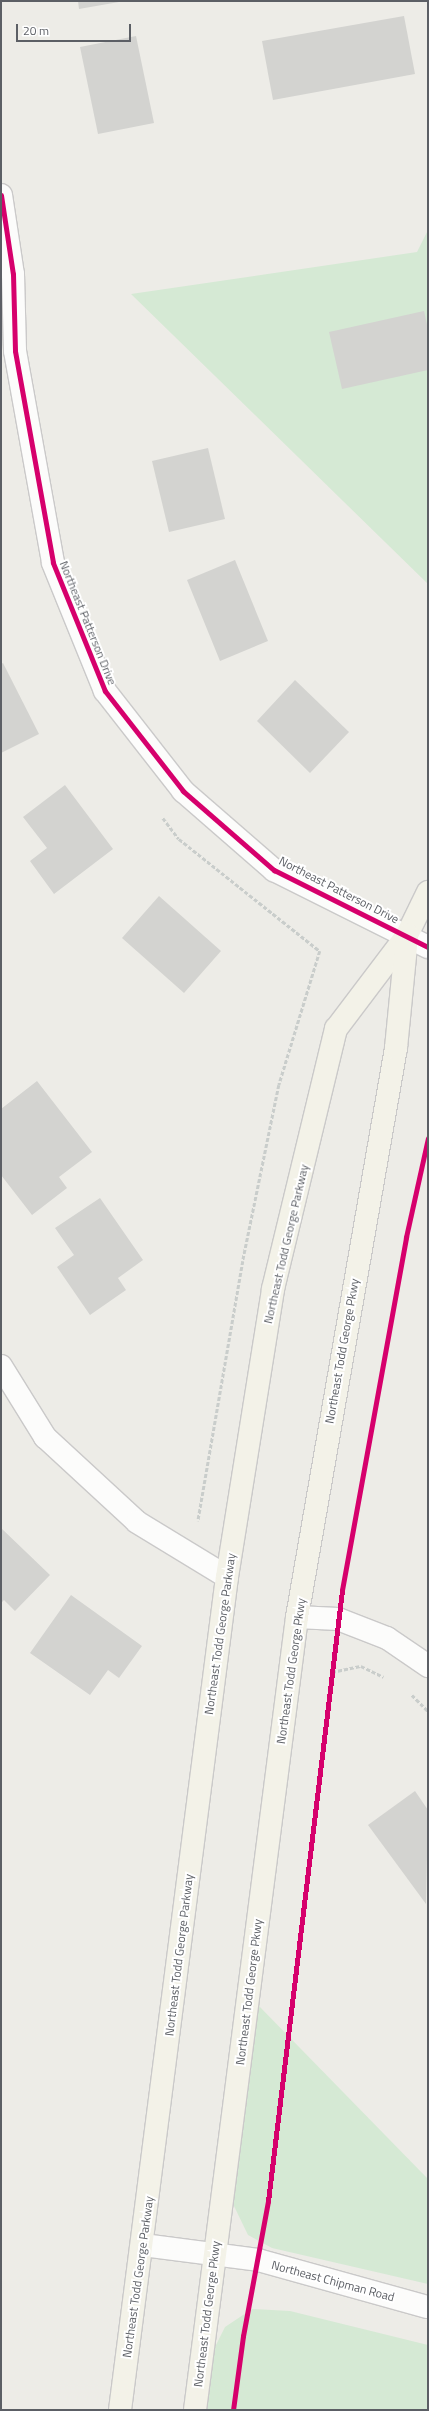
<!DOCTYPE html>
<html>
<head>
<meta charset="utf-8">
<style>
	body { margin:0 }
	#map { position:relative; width:429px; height:2411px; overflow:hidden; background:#edece7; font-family:"Titillium Web",sans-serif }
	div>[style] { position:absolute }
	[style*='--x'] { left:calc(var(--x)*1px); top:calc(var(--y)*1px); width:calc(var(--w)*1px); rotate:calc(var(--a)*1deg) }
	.green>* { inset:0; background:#d5e9d4 }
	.building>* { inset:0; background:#d3d3d0 }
	.path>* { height:2.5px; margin-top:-1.25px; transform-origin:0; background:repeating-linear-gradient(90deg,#c9cdcb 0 4px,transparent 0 6px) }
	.roads { filter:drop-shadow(1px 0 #cac9c9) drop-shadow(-1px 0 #cac9c9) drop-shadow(0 1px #cac9c9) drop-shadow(0 -1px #cac9c9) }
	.minor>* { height:22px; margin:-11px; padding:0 11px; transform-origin:11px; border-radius:11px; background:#fcfcfb }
	.major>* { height:22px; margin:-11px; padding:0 11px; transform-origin:11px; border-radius:11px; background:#f3f2e8 }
	.cycleway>* { height:5px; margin:-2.5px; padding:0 2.5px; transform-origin:2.5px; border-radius:2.5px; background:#d6006c }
	span { translate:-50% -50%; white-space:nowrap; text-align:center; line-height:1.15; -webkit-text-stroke:4px #fff; paint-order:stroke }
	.street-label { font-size:12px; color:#5c5f65 }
	.frame { position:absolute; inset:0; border:2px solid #5c5f65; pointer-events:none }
	.scale { position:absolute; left:16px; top:24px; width:115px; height:18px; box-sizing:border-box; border:2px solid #5c5f65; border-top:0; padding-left:5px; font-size:12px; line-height:14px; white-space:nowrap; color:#5c5f65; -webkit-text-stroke:3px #fff; paint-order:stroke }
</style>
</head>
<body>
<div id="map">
	<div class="green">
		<i style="clip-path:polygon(428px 230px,428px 584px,131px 294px,417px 252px)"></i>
		<i style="clip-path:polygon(258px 2005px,428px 2179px,428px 2284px,272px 2248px,248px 2235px,233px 2204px,230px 2168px)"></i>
		<i style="clip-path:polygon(252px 2309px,290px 2311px,428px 2345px,428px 2410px,202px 2410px,209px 2359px,225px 2327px)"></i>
	</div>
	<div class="building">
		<i style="clip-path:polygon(78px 1px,119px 1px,119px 2px,79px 9px)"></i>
		<i style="clip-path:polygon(404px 16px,415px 74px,273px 100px,262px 41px)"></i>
		<i style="clip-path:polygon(136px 36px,154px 123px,98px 134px,80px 47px)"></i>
		<i style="clip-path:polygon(424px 311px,428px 329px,428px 370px,342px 389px,329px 332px)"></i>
		<i style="clip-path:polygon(208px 448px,225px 519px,169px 532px,152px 461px)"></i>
		<i style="clip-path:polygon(235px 560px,268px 641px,220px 661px,187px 580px)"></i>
		<i style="clip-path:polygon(3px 663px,39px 734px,1px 753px,1px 664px)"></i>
		<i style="clip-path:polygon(295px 680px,349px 732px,310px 773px,257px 721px)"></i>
		<i style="clip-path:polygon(65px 785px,113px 849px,54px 894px,30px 861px,47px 848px,23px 817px)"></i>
		<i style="clip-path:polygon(159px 896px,221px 951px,184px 993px,122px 938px)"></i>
		<i style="clip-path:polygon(37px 1081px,92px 1152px,59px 1177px,67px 1188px,32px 1215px,1px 1175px,1px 1109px)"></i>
		<i style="clip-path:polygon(100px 1198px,143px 1260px,118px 1278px,126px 1290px,90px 1315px,57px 1267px,74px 1255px,55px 1228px)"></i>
		<i style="clip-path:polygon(1px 1528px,50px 1575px,15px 1611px,4px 1600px,1px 1603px)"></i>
		<i style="clip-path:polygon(71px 1595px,142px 1646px,119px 1678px,108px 1670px,90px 1695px,30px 1653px)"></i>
		<i style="clip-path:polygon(415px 1791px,428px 1810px,426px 1904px,368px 1825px)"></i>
	</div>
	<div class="path">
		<i style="--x:163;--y:818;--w:26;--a:53"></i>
		<i style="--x:179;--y:839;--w:180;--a:38.5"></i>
		<i style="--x:320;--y:951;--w:140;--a:107"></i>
		<i style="--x:279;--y:1085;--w:180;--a:101.6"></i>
		<i style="--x:243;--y:1261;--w:264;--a:99.8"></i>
		<i style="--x:332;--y:1672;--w:30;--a:-12"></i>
		<i style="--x:361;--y:1666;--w:25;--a:26"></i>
		<i style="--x:412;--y:1695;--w:23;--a:45"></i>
	</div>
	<div class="roads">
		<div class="minor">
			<i style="--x:1;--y:195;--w:80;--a:81.4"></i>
			<i style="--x:13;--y:274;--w:77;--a:88.5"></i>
			<i style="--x:15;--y:351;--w:215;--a:79.8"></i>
			<i style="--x:53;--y:563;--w:138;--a:67.9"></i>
			<i style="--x:105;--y:691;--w:127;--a:52"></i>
			<i style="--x:183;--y:791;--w:121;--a:41"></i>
			<i style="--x:274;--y:870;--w:172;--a:26.6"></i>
			<i style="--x:1;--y:1366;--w:84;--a:58.2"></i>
			<i style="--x:45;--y:1437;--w:125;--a:42.7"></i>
			<i style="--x:137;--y:1522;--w:105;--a:31.4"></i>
			<i style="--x:297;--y:1617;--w:41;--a:2.8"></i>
			<i style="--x:338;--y:1619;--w:53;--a:21.2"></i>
			<i style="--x:387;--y:1638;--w:50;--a:34.3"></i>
			<i style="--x:143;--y:2245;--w:116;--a:7.4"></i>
			<i style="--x:258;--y:2260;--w:176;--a:15.5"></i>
		</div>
		<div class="major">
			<i style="--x:120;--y:2410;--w:840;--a:-82.68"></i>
			<i style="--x:227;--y:1577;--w:292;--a:-80.9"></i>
			<i style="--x:273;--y:1289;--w:268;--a:-76.4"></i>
			<i style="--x:336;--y:1029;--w:118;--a:-52.9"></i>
			<i style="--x:407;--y:935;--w:48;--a:-64"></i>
			<i style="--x:195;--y:2410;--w:800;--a:-82.67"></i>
			<i style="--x:297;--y:1617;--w:578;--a:-80.13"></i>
			<i style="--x:396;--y:1048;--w:114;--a:-84.4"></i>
		</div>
	</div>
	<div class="cycleway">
		<i style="--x:1;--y:195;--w:80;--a:81.4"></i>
		<i style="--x:13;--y:274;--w:77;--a:88.5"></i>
		<i style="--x:15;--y:351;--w:215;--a:79.8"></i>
		<i style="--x:53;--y:563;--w:138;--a:67.9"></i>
		<i style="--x:105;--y:691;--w:127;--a:52"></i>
		<i style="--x:183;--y:791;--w:121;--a:41"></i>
		<i style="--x:274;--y:870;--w:172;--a:26.6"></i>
		<i style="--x:233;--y:2410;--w:75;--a:-82.3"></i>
		<i style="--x:243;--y:2336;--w:137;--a:-79.5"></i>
		<i style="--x:268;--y:2201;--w:615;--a:-83.09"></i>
		<i style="--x:342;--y:1590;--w:359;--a:-79.7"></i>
		<i style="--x:406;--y:1237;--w:101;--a:-77.5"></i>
	</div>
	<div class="street-label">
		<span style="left:88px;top:623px;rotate:68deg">Northeast Patterson Drive</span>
		<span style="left:339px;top:890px;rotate:27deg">Northeast Patterson Drive</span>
		<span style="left:286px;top:1244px;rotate:-77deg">Northeast Todd George Parkway</span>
		<span style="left:342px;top:1351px;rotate:-80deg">Northeast Todd George Pkwy</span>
		<span style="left:220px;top:1634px;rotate:-82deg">Northeast Todd George Parkway</span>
		<span style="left:291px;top:1671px;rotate:-82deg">Northeast Todd George Pkwy</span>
		<span style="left:179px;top:1955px;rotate:-83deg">Northeast Todd George Parkway</span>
		<span style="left:249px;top:1992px;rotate:-83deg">Northeast Todd George Pkwy</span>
		<span style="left:138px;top:2277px;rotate:-82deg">Northeast Todd George Parkway</span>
		<span style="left:333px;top:2281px;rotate:15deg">Northeast Chipman Road</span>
		<span style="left:207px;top:2314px;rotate:-83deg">Northeast Todd George Pkwy</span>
	</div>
	<div class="frame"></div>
	<div class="scale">20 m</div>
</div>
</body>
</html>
